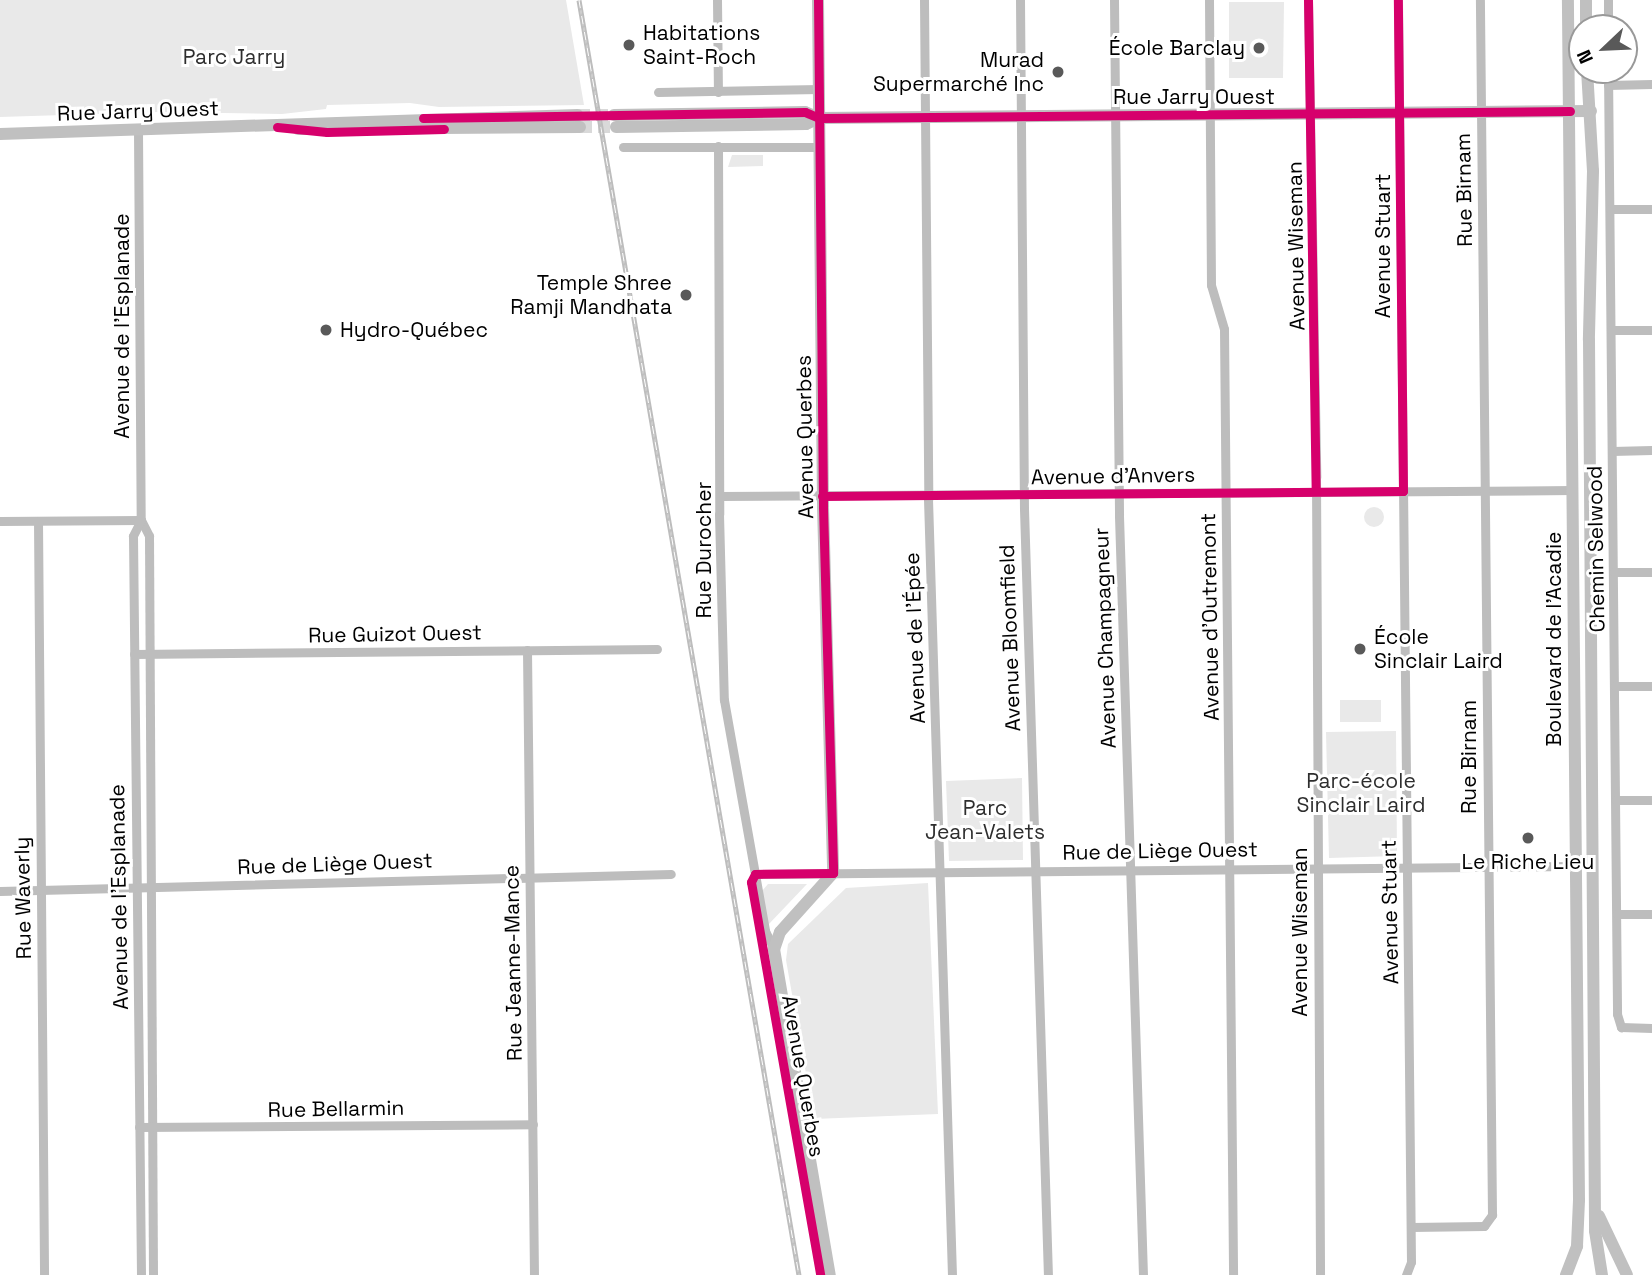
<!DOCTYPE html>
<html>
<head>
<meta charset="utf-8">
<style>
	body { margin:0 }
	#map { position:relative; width:1652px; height:1275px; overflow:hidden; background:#fff; font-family:"Space Grotesk",sans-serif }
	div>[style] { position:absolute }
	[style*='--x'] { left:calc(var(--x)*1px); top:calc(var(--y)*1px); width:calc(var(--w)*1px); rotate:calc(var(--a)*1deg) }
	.green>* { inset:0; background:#e9e9e9 }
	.round { border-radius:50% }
	.secondary-tunnel>* { height:12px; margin-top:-6px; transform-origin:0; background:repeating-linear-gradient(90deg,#d9d9d9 0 12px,transparent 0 18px) }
	.street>* { height:9px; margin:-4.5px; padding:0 4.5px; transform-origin:4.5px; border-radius:4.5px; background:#bdbdbd }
	.secondary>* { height:12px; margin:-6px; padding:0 6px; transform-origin:6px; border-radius:6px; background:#c0c0c0 }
	.rail>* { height:5px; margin-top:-2.5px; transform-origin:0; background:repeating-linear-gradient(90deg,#fff 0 8px,#bdbdbd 0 16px); box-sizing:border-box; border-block:2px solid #bdbdbd }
	.cycleway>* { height:9px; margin:-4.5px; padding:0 4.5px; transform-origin:4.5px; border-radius:4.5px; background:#d6006c }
	.dots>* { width:19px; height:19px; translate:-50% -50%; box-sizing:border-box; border:4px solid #fff; border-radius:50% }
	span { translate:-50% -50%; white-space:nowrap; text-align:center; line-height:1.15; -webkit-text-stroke:6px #fff; paint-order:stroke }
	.poi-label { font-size:21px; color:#000 }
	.left { translate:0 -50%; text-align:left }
	.right { translate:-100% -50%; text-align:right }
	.park-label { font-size:21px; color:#2e2e2e }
	.street-label { font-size:21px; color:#000 }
	.north { position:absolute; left:1568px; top:14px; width:70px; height:70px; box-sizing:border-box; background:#fff; border:2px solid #999; border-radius:50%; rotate:247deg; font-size:19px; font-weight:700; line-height:28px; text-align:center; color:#000 }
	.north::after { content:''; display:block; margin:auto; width:24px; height:32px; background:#595959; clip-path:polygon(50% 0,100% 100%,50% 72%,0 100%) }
</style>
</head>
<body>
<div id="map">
	<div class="green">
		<i style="clip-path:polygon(0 0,566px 0,584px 105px,439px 107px,410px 103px,327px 105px,326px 109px,282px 114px,159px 112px,0 117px)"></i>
		<i style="clip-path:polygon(1229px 2px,1284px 2px,1283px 78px,1229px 78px)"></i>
		<i style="clip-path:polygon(732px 155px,763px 155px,763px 166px,728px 167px)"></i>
		<i class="round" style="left:1364px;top:507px;width:20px;height:20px"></i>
		<i style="clip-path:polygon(1340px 700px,1381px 700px,1381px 722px,1340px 722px)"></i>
		<i style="clip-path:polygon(1396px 731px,1397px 856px,1329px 858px,1326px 732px)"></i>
		<i style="clip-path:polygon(1022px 778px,1023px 860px,949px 861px,946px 781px)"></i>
		<i style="clip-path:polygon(928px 883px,938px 1114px,814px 1119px,786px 960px,788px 944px,846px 888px)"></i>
		<i style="clip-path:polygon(768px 884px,807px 884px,768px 925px,762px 891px)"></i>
	</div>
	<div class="secondary-tunnel">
		<i style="--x:578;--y:115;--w:36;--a:0"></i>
		<i style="--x:580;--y:127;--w:36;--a:0"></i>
	</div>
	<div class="street">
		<i style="--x:717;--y:0;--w:92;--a:89.4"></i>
		<i style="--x:924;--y:0;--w:499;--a:89.5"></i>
		<i style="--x:928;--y:499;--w:776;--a:88.23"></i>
		<i style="--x:1020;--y:0;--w:509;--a:89.55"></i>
		<i style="--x:1024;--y:509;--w:766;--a:88.21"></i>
		<i style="--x:1114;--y:0;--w:516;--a:89.44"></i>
		<i style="--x:1119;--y:516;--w:759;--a:88.19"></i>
		<i style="--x:1209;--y:0;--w:285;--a:89.6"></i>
		<i style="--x:1211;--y:285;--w:46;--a:73.5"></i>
		<i style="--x:1224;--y:329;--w:946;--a:89.45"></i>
		<i style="--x:1308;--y:0;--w:477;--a:89"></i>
		<i style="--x:1316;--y:477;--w:798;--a:89.71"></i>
		<i style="--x:1398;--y:0;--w:1262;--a:89.41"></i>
		<i style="--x:1411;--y:1262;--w:14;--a:111"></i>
		<i style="--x:1608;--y:0;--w:28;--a:90"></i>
		<i style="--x:1608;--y:70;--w:944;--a:89.45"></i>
		<i style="--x:1617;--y:1014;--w:14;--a:73"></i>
		<i style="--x:1621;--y:1027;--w:31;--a:2"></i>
		<i style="--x:1608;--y:85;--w:44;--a:-1.3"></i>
		<i style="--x:658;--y:92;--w:161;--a:-1.1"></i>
		<i style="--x:138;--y:131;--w:389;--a:89.6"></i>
		<i style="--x:141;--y:520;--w:18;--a:63"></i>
		<i style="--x:149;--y:536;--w:739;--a:89.69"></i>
		<i style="--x:718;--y:146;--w:368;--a:89.8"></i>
		<i style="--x:719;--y:514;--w:186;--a:88.5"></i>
		<i style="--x:724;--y:700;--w:235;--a:79.9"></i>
		<i style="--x:765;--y:931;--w:20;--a:63"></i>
		<i style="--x:623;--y:147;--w:197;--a:0"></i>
		<i style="--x:1610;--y:209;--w:42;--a:0"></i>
		<i style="--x:1611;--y:330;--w:41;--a:0"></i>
		<i style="--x:1612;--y:451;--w:40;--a:-1.4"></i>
		<i style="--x:720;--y:496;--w:853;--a:-0.4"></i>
		<i style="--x:141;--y:520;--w:18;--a:117"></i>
		<i style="--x:133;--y:536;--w:739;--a:89.38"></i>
		<i style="--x:0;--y:521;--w:141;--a:-0.4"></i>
		<i style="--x:38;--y:521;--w:754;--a:89.54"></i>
		<i style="--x:1614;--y:572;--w:38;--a:0"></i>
		<i style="--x:527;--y:650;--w:625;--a:89.36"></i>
		<i style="--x:134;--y:654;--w:523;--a:-0.55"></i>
		<i style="--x:1615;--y:686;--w:37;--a:0"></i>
		<i style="--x:1616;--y:800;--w:36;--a:0"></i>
		<i style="--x:755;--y:874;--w:820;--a:-0.56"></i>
		<i style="--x:0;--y:891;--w:671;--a:-1.45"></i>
		<i style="--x:1617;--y:914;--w:35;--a:0"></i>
		<i style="--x:139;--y:1127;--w:394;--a:-0.4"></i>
		<i style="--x:1411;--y:1227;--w:73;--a:-0.8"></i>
		<i style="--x:1484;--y:1226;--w:14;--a:-54"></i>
		<i style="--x:1492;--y:1215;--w:1215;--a:-90.57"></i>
	</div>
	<div class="secondary">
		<i style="--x:818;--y:0;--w:507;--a:89.43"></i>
		<i style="--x:823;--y:507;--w:366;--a:88.4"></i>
		<i style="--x:833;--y:873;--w:79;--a:131.9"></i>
		<i style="--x:780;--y:932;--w:18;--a:109"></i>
		<i style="--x:774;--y:949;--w:331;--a:80.3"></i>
		<i style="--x:1586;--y:0;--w:28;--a:90"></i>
		<i style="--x:1587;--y:70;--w:101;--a:86.6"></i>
		<i style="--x:1593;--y:171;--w:169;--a:91.4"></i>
		<i style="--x:1589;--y:340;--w:891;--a:89.61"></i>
		<i style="--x:1595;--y:1231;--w:45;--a:81"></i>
		<i style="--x:614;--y:115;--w:191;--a:-0.9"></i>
		<i style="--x:805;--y:112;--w:15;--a:23"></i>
		<i style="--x:819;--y:118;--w:772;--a:-0.52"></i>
		<i style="--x:616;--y:127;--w:190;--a:-0.9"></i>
		<i style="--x:806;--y:124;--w:14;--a:-25"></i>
		<i style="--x:298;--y:129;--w:282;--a:-0.4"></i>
		<i style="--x:0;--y:134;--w:578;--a:-1.88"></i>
		<i style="--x:1599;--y:1216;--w:65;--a:64.6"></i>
		<i style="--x:1566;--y:1275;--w:31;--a:-69"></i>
		<i style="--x:1577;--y:1246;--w:46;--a:-87.5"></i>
		<i style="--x:1579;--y:1200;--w:1200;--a:-90.53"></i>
	</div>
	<div class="rail">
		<i style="--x:579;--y:0;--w:1294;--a:80.21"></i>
	</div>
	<div class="cycleway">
		<i style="--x:818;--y:0;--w:507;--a:89.43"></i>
		<i style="--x:823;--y:507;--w:366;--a:88.4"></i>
		<i style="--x:833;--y:873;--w:78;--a:179.3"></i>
		<i style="--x:755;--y:874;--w:9;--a:117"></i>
		<i style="--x:751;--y:882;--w:399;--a:80"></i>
		<i style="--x:1308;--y:0;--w:491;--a:89.1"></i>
		<i style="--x:423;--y:118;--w:382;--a:-0.9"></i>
		<i style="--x:805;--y:112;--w:15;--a:23"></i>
		<i style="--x:819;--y:118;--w:751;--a:-0.53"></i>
		<i style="--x:277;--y:127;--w:50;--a:5.7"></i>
		<i style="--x:327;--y:132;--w:117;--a:-1.5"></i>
		<i style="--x:822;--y:496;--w:581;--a:-0.49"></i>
		<i style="--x:1403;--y:491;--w:491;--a:-90.6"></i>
	</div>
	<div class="dots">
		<i style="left:629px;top:45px;background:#595959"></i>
		<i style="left:1259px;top:48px;background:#595959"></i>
		<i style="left:1058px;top:72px;background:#595959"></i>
		<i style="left:686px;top:295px;background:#595959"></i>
		<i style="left:326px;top:330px;background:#595959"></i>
		<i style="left:1360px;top:649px;background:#595959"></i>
		<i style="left:1528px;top:838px;background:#595959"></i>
	</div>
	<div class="poi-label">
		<span class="left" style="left:643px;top:45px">Habitations<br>Saint-Roch</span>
		<span class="right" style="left:1245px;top:48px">École Barclay</span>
		<span class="right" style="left:1044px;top:72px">Murad<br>Supermarché Inc</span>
		<span class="right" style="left:672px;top:295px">Temple Shree<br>Ramji Mandhata</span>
		<span class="left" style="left:340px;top:330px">Hydro-Québec</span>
		<span class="left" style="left:1374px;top:649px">École<br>Sinclair Laird</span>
		<span style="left:1528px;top:862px">Le Riche Lieu</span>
	</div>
	<div class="park-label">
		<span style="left:234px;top:57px">Parc Jarry</span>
		<span style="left:1361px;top:793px">Parc-école<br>Sinclair Laird</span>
		<span style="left:985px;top:820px">Parc<br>Jean-Valets</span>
	</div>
	<div class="street-label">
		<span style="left:1194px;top:97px">Rue Jarry Ouest</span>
		<span style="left:138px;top:111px;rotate:-2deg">Rue Jarry Ouest</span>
		<span style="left:1464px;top:190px;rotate:-91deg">Rue Birnam</span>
		<span style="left:1296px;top:246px;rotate:-91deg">Avenue Wiseman</span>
		<span style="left:1383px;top:246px;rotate:-90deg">Avenue Stuart</span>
		<span style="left:122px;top:326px;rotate:-90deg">Avenue de l'Esplanade</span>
		<span style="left:805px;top:437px;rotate:-91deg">Avenue Querbes</span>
		<span style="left:1113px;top:476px;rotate:-1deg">Avenue d'Anvers</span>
		<span style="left:1596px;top:549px;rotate:-91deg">Chemin Selwood</span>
		<span style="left:704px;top:550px;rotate:-90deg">Rue Durocher</span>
		<span style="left:1210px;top:617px;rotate:-91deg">Avenue d'Outremont</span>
		<span style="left:395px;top:634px;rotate:-1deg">Rue Guizot Ouest</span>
		<span style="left:915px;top:638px;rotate:-92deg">Avenue de l'Épée</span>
		<span style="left:1010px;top:638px;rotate:-92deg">Avenue Bloomfield</span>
		<span style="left:1105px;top:638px;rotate:-92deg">Avenue Champagneur</span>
		<span style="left:1554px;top:639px;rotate:-90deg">Boulevard de l'Acadie</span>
		<span style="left:1469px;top:757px;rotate:-90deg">Rue Birnam</span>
		<span style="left:1160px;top:851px;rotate:-1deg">Rue de Liège Ouest</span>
		<span style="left:335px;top:864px;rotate:-2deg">Rue de Liège Ouest</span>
		<span style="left:119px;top:897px;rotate:-91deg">Avenue de l'Esplanade</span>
		<span style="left:23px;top:898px;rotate:-91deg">Rue Waverly</span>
		<span style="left:1390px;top:912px;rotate:-91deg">Avenue Stuart</span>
		<span style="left:1300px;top:932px;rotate:-90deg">Avenue Wiseman</span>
		<span style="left:513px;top:963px;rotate:-91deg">Rue Jeanne-Mance</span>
		<span style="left:803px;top:1076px;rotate:80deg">Avenue Querbes</span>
		<span style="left:336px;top:1109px;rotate:-1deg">Rue Bellarmin</span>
	</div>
	<div class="north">N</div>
</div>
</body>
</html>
